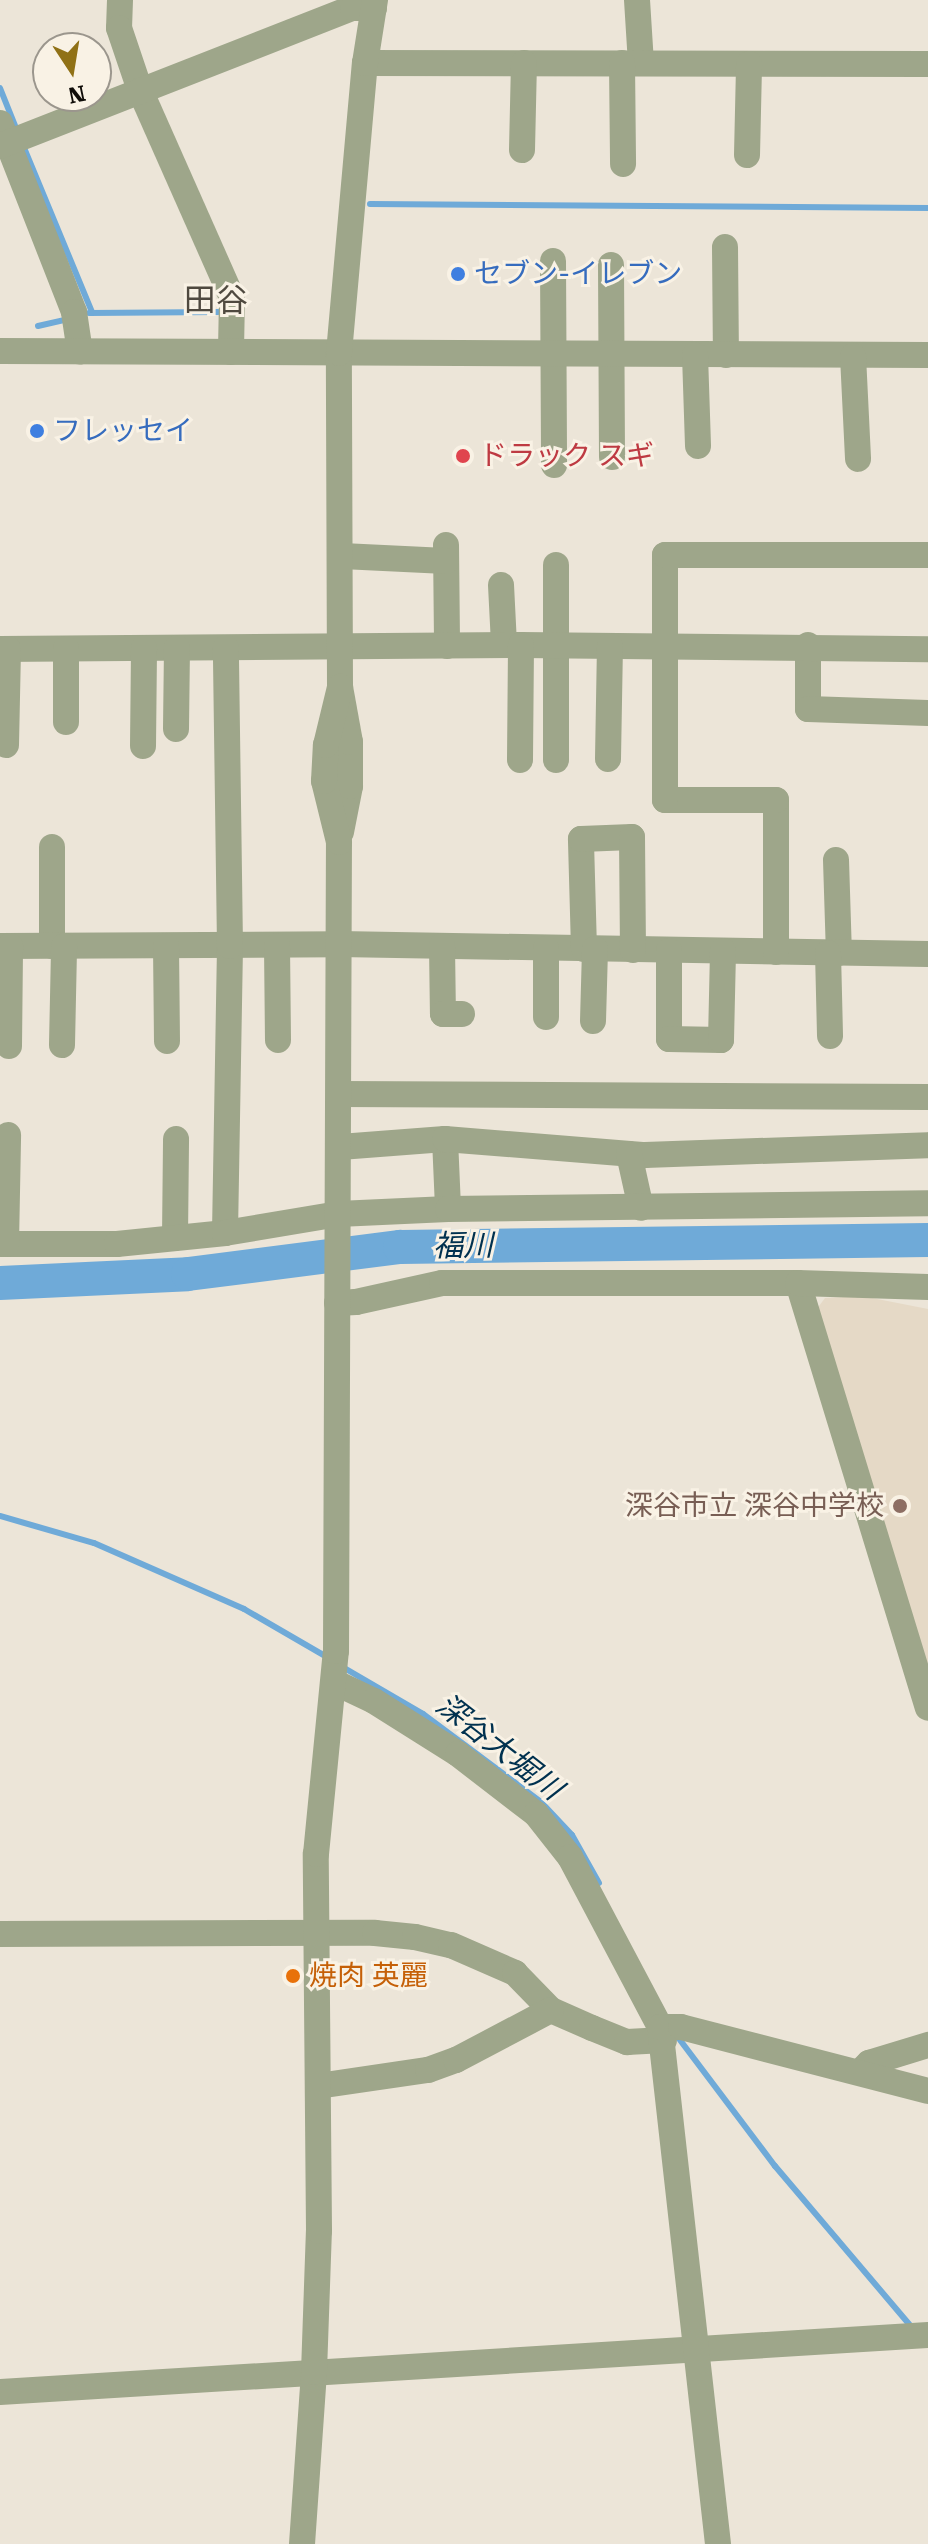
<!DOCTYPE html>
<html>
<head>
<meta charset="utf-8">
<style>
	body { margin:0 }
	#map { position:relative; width:928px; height:2544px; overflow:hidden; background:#ece5d8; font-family:"Roboto Serif","Noto Sans JP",serif }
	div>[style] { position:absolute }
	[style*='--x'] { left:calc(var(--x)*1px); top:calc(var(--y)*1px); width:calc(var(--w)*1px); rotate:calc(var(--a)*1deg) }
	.built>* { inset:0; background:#e5d9c6 }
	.stream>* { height:6px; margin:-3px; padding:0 3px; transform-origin:3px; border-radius:3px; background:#6faad8 }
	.river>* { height:34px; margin:-17px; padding:0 17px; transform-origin:17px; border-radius:17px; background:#6faad8 }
	.minor>* { height:26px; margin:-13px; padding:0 13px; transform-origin:13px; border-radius:13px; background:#9ea68a }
	.dots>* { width:22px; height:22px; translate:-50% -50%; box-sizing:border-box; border:4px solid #f9f2e5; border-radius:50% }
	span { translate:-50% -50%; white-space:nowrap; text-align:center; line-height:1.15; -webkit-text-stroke:6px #f9f2e5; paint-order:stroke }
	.shop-label { font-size:28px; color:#366cbe }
	.left { translate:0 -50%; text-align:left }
	.health-label { font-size:28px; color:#be3a42 }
	.education-label { font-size:28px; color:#785e54 }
	.right { translate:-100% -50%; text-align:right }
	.food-label { font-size:28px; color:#c56008 }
	.water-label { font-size:30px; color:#00314f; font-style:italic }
	.quarter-label { font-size:32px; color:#4f493f }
	.north { position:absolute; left:32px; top:32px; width:80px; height:80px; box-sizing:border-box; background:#f9f2e5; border:2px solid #9b968d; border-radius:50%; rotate:168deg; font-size:22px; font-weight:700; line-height:32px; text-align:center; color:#0f0c08 }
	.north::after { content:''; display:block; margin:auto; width:28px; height:36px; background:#907116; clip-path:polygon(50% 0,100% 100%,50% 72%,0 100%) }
</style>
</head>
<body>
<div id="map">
	<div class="built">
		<i style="clip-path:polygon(862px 1296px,928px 1309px,928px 1685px,816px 1310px,825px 1298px)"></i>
	</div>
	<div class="stream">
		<i style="--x:0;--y:88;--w:48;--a:68.2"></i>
		<i style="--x:22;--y:143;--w:183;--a:67.5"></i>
		<i style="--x:370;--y:204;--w:558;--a:0.41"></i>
		<i style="--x:89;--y:313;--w:129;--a:-0.4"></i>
		<i style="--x:38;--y:326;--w:32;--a:-13"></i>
		<i style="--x:0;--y:1516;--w:98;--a:16"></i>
		<i style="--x:94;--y:1543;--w:164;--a:23.7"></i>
		<i style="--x:244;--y:1609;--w:94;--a:30.1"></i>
		<i style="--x:346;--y:1669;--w:89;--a:30.3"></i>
		<i style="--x:423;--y:1714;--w:147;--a:36.7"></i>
		<i style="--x:541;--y:1802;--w:45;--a:46.8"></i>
		<i style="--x:572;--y:1835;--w:55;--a:60.6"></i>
		<i style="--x:680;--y:2040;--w:158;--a:53"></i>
		<i style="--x:775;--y:2166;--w:214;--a:49.7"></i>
	</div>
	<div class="river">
		<i style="--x:0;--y:1283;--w:188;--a:-2.7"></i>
		<i style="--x:188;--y:1274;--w:214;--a:-7.3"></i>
		<i style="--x:400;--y:1247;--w:528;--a:-0.76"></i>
	</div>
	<div class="minor">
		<i style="--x:120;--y:0;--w:28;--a:92"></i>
		<i style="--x:119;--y:28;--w:65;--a:71.3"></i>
		<i style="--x:140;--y:90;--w:227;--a:66.1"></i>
		<i style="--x:232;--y:298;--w:54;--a:91.1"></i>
		<i style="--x:637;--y:0;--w:63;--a:86.4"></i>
		<i style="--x:365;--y:63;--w:563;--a:0.1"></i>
		<i style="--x:622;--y:63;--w:101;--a:89.4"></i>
		<i style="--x:0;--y:123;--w:203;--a:68.6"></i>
		<i style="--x:74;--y:312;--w:40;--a:81.5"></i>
		<i style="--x:0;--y:146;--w:379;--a:-21.4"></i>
		<i style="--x:353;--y:8;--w:21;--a:0"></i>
		<i style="--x:522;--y:150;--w:87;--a:-88.7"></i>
		<i style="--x:747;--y:155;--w:91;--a:-88.7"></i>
		<i style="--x:725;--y:247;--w:108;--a:89.5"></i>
		<i style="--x:553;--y:261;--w:204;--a:89.7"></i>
		<i style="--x:611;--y:265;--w:192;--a:89.7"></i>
		<i style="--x:0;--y:351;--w:928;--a:0.25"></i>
		<i style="--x:695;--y:355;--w:91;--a:88.1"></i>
		<i style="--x:853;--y:356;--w:103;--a:87.2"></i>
		<i style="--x:446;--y:545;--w:101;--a:89.4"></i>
		<i style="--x:342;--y:556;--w:104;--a:2.8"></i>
		<i style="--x:556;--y:565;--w:195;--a:90"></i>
		<i style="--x:501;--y:585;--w:60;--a:87.1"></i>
		<i style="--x:808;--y:645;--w:64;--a:90"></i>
		<i style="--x:808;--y:709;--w:120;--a:1.9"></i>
		<i style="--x:0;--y:649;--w:521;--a:-0.44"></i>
		<i style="--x:521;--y:645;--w:407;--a:0.6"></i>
		<i style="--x:66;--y:649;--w:73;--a:90"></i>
		<i style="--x:176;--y:729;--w:81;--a:-89.3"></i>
		<i style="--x:6;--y:745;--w:96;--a:-88.8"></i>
		<i style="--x:143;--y:746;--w:98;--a:-89.4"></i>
		<i style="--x:608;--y:759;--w:113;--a:-89"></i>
		<i style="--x:520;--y:760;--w:115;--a:-89.5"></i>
		<i style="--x:341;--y:832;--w:47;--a:-78.9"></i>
		<i style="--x:350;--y:786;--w:44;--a:-90"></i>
		<i style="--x:350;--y:742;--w:56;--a:-100.3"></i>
		<i style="--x:340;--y:687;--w:334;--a:-90.2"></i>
		<i style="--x:339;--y:353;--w:291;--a:-84.9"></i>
		<i style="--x:365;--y:63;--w:64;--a:-81"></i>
		<i style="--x:52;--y:847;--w:99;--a:90"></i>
		<i style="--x:836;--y:860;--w:93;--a:88.2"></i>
		<i style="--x:0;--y:946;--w:339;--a:-0.3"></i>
		<i style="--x:339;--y:944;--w:589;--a:0.97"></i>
		<i style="--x:166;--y:946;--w:95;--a:89.4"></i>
		<i style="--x:277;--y:946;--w:94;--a:89.4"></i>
		<i style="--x:442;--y:946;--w:68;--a:89.2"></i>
		<i style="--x:443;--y:1014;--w:19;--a:0"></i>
		<i style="--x:584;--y:949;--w:110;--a:-91.6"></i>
		<i style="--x:581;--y:839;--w:51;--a:-2.2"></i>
		<i style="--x:632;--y:837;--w:113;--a:89.5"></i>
		<i style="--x:669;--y:951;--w:88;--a:90"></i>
		<i style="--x:669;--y:1039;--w:52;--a:1.1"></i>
		<i style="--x:721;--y:1040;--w:89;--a:-88.7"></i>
		<i style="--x:776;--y:952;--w:152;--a:-90"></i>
		<i style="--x:776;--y:800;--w:111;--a:180"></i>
		<i style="--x:665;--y:800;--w:245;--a:-90"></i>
		<i style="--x:665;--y:555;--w:263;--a:0"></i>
		<i style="--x:828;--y:953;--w:83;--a:88.6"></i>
		<i style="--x:546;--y:1017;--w:68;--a:-90"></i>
		<i style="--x:593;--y:1021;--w:72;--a:-88.4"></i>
		<i style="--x:62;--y:1045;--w:99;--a:-88.8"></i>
		<i style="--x:9;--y:1046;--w:100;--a:-89.4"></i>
		<i style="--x:339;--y:1094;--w:589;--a:0.29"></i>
		<i style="--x:445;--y:1139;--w:70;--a:87.5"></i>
		<i style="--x:340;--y:1147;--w:105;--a:-4.4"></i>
		<i style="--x:445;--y:1139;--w:201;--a:4.6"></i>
		<i style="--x:645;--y:1155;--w:283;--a:-2"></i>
		<i style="--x:629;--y:1154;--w:55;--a:77.5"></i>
		<i style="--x:225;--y:1233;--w:287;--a:-89"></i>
		<i style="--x:230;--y:946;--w:298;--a:-90.8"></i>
		<i style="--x:175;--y:1238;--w:99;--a:-89.4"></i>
		<i style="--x:0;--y:1244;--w:117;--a:0"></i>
		<i style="--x:117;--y:1244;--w:109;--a:-5.8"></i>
		<i style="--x:225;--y:1233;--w:115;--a:-9.5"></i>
		<i style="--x:338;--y:1214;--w:110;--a:-2.6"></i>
		<i style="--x:448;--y:1209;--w:480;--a:-0.7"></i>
		<i style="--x:6;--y:1244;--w:109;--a:-88.9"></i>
		<i style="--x:798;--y:1283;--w:444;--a:73"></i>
		<i style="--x:337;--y:1303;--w:19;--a:-3"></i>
		<i style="--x:356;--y:1302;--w:88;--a:-12.5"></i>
		<i style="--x:442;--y:1283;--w:356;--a:0"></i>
		<i style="--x:798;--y:1283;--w:130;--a:1.8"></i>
		<i style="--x:334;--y:1682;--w:44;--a:25.4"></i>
		<i style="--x:374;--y:1701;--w:99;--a:32.2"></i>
		<i style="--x:458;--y:1754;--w:98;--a:37.6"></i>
		<i style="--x:536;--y:1814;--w:55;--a:51.7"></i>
		<i style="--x:570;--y:1857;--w:192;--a:62.1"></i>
		<i style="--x:0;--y:1934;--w:375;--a:-0.2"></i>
		<i style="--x:375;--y:1933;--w:40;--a:5.7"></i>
		<i style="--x:415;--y:1937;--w:37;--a:13"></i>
		<i style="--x:451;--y:1945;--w:70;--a:23.6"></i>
		<i style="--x:515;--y:1973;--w:52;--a:45.8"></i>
		<i style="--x:551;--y:2010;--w:45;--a:23.7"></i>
		<i style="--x:592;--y:2028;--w:38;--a:22"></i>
		<i style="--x:627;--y:2042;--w:37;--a:-3"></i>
		<i style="--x:860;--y:2072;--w:13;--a:-45"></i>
		<i style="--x:869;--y:2063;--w:62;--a:-17"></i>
		<i style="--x:318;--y:2086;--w:111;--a:-8.3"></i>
		<i style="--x:428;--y:2070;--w:30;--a:-20"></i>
		<i style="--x:456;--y:2060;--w:107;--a:-27.8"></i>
		<i style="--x:0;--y:2392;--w:930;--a:-3.51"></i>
		<i style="--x:302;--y:2544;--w:172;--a:-86"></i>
		<i style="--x:314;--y:2372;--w:141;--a:-88"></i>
		<i style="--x:319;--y:2231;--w:377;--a:-90.5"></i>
		<i style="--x:316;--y:1854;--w:204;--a:-84.4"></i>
		<i style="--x:336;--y:1651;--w:809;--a:-89.79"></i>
		<i style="--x:339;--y:842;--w:63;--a:-103.8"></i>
		<i style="--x:324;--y:781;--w:36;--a:-87"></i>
		<i style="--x:326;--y:745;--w:60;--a:-76.4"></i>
		<i style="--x:718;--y:2544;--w:520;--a:-96.4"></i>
		<i style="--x:660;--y:2027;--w:21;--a:0"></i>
		<i style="--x:681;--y:2027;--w:255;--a:14.5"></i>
	</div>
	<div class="dots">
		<i style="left:458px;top:274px;background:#3f7fe0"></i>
		<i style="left:37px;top:431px;background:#3f7fe0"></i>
		<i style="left:463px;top:456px;background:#e0444e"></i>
		<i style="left:900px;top:1506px;background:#8d6e63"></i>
		<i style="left:293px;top:1976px;background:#e8710a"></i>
	</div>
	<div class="shop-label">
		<span class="left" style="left:474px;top:274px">セブン-イレブン</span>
		<span class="left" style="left:53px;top:431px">フレッセイ</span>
	</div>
	<div class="health-label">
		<span class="left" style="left:479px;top:456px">ドラック スギ</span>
	</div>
	<div class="education-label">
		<span class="right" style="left:884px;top:1506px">深谷市立 深谷中学校</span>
	</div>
	<div class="food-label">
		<span class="left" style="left:309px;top:1976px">焼肉 英麗</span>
	</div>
	<div class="water-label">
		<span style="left:463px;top:1246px;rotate:-1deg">福川</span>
		<span style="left:499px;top:1747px;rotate:38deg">深谷大堀川</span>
	</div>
	<div class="quarter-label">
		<span style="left:216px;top:300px">田谷</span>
	</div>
	<div class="north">N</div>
</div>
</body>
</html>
